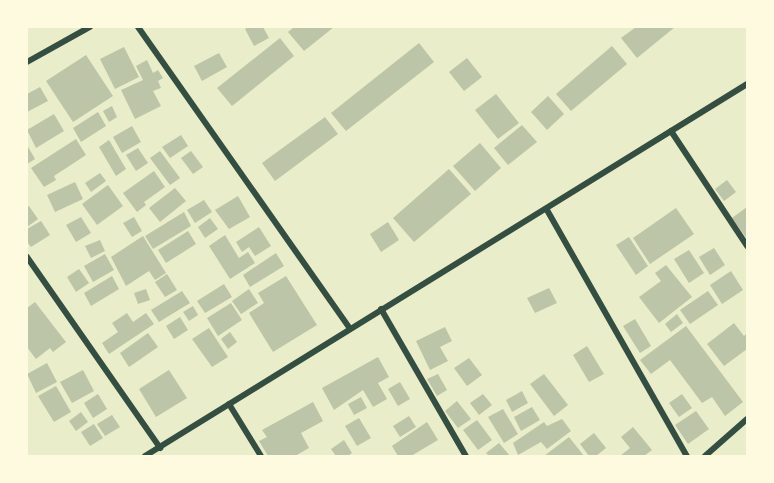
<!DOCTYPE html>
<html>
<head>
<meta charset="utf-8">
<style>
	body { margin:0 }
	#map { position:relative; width:774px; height:483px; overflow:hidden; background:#e9edc9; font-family:Inter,sans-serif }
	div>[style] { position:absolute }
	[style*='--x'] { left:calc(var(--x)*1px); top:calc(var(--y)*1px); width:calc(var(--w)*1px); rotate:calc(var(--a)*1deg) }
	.building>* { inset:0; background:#bcc5a7 }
	.minor>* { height:6px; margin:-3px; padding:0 3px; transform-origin:3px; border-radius:3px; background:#344e41 }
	span { translate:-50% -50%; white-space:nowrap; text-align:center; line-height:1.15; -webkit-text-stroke:6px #fefae0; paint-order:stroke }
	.frame { position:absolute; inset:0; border:28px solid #fefae0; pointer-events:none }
</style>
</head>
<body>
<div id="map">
	<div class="building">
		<i style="clip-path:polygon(248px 27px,263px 27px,269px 38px,254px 46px,245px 29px)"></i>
		<i style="clip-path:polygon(294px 27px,334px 27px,304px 51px,288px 32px)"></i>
		<i style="clip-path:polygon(636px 27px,675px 27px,637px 58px,621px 38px)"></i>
		<i style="clip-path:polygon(280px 38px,294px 56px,232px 106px,217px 88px)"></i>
		<i style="clip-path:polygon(419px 43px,434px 62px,346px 131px,331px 113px)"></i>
		<i style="clip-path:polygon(612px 46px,627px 64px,571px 111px,556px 94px)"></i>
		<i style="clip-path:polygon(124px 47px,139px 77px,115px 89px,100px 59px)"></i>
		<i style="clip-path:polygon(219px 53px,227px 67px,202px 81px,194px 66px)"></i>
		<i style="clip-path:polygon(86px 55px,113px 96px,73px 122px,46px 81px)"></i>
		<i style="clip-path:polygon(467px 58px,482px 77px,464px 91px,449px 72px)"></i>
		<i style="clip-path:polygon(147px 60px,153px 73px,158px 70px,163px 78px,158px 81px,161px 88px,153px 91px,161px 106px,135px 119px,121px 90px,143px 80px,136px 66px)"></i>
		<i style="clip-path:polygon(40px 87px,48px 101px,27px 112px,27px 94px)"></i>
		<i style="clip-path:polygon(496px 94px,519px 123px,498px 139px,475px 110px)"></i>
		<i style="clip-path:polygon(548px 96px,564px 114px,547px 130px,531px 112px)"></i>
		<i style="clip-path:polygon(112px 106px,117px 117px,109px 122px,103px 111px)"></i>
		<i style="clip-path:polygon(98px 112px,106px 126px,81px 142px,73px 128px)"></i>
		<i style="clip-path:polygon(54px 114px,64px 131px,36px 148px,27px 130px)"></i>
		<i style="clip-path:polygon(325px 117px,338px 134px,275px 181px,262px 163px)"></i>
		<i style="clip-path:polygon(522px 125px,537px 142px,508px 165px,494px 148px)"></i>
		<i style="clip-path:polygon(132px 126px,141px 142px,122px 153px,113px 137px)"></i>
		<i style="clip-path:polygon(181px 135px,188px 146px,170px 158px,162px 147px)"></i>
		<i style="clip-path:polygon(76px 139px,86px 155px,54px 176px,56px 180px,44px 187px,31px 168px)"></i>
		<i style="clip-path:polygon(109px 140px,126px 169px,116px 176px,99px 147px)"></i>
		<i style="clip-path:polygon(480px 143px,501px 168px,475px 191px,453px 166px)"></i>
		<i style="clip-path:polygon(27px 145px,35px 159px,27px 164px)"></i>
		<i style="clip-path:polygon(138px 148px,148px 163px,136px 171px,126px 155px)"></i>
		<i style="clip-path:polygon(160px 151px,180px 178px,170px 185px,150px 158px)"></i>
		<i style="clip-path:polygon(191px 151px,203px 167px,193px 174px,181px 158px)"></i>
		<i style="clip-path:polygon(449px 169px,471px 194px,414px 242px,393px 218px)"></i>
		<i style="clip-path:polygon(154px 171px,165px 187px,144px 202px,146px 205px,137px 212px,123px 193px)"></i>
		<i style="clip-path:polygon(100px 173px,106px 181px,91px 192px,85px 183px)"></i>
		<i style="clip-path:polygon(727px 180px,736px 192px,724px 201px,715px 189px)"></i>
		<i style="clip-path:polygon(75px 182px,83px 199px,55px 212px,47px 195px)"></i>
		<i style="clip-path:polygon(108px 185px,123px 206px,97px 225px,82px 204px)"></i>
		<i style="clip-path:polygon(175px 188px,186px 201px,160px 222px,149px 208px)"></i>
		<i style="clip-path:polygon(238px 196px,250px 217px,229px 229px,215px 210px)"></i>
		<i style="clip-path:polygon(204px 200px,212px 212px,195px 223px,187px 210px)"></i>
		<i style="clip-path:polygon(29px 206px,38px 219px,27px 227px,27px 207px)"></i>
		<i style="clip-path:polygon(747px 207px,747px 239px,732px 218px)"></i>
		<i style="clip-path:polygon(676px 208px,694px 234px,650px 264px,633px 238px)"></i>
		<i style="clip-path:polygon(184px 212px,191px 226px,153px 249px,145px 236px)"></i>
		<i style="clip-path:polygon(81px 217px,91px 233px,76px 242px,66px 225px)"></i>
		<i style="clip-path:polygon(134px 217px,142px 231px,132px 237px,123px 223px)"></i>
		<i style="clip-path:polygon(210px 218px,218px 229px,205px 238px,198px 227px)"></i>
		<i style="clip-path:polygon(41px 221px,50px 235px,31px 247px,27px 242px,27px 229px)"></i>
		<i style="clip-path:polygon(388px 222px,399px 240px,381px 252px,370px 234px)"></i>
		<i style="clip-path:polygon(259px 227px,271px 246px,255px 256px,249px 247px,242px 252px,236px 242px)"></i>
		<i style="clip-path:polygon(188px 231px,196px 244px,166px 263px,158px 250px)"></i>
		<i style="clip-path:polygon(225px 235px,239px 258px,248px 252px,255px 263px,230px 279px,209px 246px)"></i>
		<i style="clip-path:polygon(143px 236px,166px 273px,155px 280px,149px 271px,126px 286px,111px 257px)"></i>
		<i style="clip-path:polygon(629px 237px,648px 266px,636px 275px,616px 245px)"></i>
		<i style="clip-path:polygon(100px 240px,105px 251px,91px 258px,85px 246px)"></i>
		<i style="clip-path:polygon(714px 248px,725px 265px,710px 275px,699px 257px)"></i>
		<i style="clip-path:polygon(689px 250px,704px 273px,689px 283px,674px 259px)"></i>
		<i style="clip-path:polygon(276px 253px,284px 266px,250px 287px,243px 275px)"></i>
		<i style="clip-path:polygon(105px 254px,114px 270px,93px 282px,84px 266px)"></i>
		<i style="clip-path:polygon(666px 265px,692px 297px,659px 323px,639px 297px,661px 281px,655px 273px)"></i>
		<i style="clip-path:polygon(79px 269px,89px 283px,76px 292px,67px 277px)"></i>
		<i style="clip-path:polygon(731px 271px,743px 290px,722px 304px,710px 285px)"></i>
		<i style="clip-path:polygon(167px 274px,177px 290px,165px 297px,155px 282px)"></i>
		<i style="clip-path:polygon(112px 276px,119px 289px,91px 306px,84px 293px)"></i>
		<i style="clip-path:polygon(286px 276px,317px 325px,273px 352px,249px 313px,264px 303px,258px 293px)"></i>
		<i style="clip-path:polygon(224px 284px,232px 297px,205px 313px,197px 301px)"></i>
		<i style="clip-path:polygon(549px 288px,557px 303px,535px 313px,527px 298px)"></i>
		<i style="clip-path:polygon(146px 289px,150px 300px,138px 304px,134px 293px)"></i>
		<i style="clip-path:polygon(249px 289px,258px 303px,241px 314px,232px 301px)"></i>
		<i style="clip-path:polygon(182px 291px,190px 303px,159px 322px,151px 310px)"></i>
		<i style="clip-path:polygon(708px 291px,718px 305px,690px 324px,680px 310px)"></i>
		<i style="clip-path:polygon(35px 302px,66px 342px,53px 352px,50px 348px,36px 359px,27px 347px,27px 308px)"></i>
		<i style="clip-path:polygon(231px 303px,242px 320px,218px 336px,207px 318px)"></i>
		<i style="clip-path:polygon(193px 306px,198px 315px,189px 321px,183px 312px)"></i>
		<i style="clip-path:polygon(127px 313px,133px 322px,146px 313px,154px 324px,109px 354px,102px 343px,118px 332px,112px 323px)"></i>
		<i style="clip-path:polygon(677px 314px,683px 323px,671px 332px,665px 324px)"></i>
		<i style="clip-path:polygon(180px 317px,188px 330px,174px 339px,166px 326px)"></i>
		<i style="clip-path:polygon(635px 319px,651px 346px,640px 353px,623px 326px)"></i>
		<i style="clip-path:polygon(734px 323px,744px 336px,747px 333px,747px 349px,724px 366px,707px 344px)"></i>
		<i style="clip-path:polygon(686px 326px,743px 402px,725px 416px,712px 397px,702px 403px,670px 360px,651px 374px,640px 360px)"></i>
		<i style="clip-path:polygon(445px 327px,452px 341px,440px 347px,448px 361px,430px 370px,416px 341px)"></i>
		<i style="clip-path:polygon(209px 328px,228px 357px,212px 367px,192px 339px)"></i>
		<i style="clip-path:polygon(230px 332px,237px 342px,228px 349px,221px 339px)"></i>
		<i style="clip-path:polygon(148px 333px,158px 347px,129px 367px,120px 353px)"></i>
		<i style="clip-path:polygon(587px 346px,604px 374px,589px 382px,573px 355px)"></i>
		<i style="clip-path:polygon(378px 357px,389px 377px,378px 383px,387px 399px,373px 407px,363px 390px,334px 410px,322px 388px)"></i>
		<i style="clip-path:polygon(469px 358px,482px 375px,467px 386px,454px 368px)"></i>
		<i style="clip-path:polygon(47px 363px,57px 382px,36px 393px,27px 374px)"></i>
		<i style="clip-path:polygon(83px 370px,94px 391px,72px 403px,60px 382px)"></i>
		<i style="clip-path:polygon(169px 370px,187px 398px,156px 417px,139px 389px)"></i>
		<i style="clip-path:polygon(438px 374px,447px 390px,437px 396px,427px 379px)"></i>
		<i style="clip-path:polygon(544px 374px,568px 405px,554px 416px,530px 384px)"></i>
		<i style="clip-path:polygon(400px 382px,410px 399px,398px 406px,388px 389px)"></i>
		<i style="clip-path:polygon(56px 386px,71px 412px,54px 422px,38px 396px)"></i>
		<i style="clip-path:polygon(522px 391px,528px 403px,512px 412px,506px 400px)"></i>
		<i style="clip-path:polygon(98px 394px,107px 409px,93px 418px,84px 403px)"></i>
		<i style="clip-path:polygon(483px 394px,492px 405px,479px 415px,470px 403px)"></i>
		<i style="clip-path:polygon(682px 394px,692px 408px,679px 417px,669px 403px)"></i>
		<i style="clip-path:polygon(361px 397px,367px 408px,354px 415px,348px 404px)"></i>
		<i style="clip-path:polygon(457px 401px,471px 419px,458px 428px,445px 411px)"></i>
		<i style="clip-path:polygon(313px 402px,323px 421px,301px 433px,309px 448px,295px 456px,268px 456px,259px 441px,267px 437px,262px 430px)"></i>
		<i style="clip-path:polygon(532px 407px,540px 420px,521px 431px,514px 417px)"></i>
		<i style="clip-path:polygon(503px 409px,518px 434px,504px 443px,488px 417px)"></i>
		<i style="clip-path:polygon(696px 411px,709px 429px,688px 444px,675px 425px)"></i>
		<i style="clip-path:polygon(81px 412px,88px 422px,76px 431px,69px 421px)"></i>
		<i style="clip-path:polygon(112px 415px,120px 427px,105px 436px,97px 424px)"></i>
		<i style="clip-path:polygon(409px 416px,416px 427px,400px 437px,393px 426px)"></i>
		<i style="clip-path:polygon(359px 418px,371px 438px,357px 446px,345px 426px)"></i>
		<i style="clip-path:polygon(562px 419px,571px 431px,547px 449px,541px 442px,518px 455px,513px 443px,544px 422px,547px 426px)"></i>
		<i style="clip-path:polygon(477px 420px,492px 440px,478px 450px,463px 430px)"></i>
		<i style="clip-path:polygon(427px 422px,438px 440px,411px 456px,398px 456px,392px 446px)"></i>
		<i style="clip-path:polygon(94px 424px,103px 438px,90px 446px,81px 432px)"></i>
		<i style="clip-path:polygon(633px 427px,652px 450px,644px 456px,620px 456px,630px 448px,621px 437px)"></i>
		<i style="clip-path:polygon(594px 433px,606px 448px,596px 456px,589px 456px,580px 444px)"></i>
		<i style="clip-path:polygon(569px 437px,584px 456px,544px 456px)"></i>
		<i style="clip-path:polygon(344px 440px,352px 453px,348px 456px,336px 456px,331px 449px)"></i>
		<i style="clip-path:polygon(499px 443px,510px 456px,489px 456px,486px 453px)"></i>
	</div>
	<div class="minor">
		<i style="--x:138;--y:27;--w:369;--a:54.9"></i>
		<i style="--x:27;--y:62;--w:72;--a:-29.1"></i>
		<i style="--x:671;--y:131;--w:138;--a:56.5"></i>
		<i style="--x:547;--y:210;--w:283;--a:60.4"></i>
		<i style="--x:27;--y:257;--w:233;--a:55.1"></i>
		<i style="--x:381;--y:309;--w:170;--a:60"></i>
		<i style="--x:229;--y:404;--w:61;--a:58.4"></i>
		<i style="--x:145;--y:456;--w:708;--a:-31.71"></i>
		<i style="--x:705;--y:456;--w:56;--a:-41.4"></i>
	</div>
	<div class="frame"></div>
</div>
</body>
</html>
